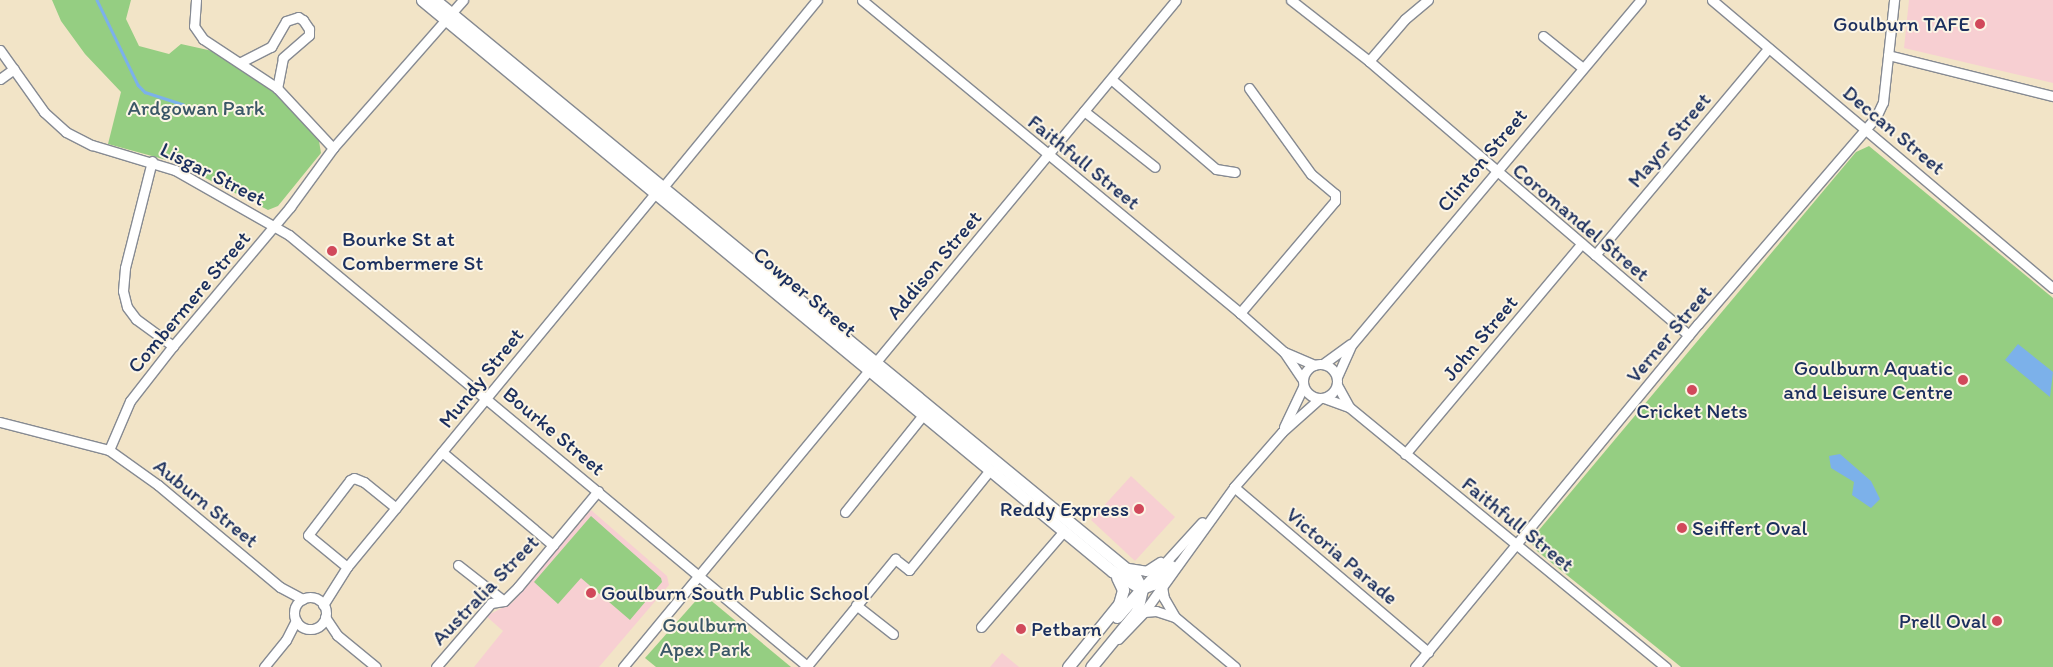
<!DOCTYPE html>
<html>
<head>
<meta charset="utf-8">
<style>
	body { margin:0 }
	#map { position:relative; width:2053px; height:667px; overflow:hidden; background:#f2e4c7; font-family:Itim,sans-serif }
	div>[style] { position:absolute }
	[style*='--x'] { left:calc(var(--x)*1px); top:calc(var(--y)*1px); width:calc(var(--w)*1px); rotate:calc(var(--a)*1deg) }
	.built>* { inset:0; background:#f7cfd2 }
	.green>* { inset:0; background:#95ce82 }
	.water>* { inset:0; background:#7cb1ea }
	.stream>* { height:2.5px; margin:-1.25px; padding:0 1.25px; transform-origin:1.25px; border-radius:1.25px; background:#7cb1ea }
	.roads { filter:drop-shadow(1px 0 #868a92) drop-shadow(-1px 0 #868a92) drop-shadow(0 1px #868a92) drop-shadow(0 -1px #868a92) }
	.minor>* { height:9px; margin:-4.5px; padding:0 4.5px; transform-origin:4.5px; border-radius:4.5px; background:#fff }
	.minor>.ring { margin:-4.5px; padding:0; box-sizing:content-box; background:none; border:9px solid #fff; border-radius:50% }
	.major>* { height:11px; margin:-5.5px; padding:0 5.5px; transform-origin:5.5px; border-radius:5.5px; background:#fff }
	.dots>* { width:14px; height:14px; translate:-50% -50%; box-sizing:border-box; border:2px solid #fcf5e5; border-radius:50% }
	span { translate:-50% -50%; white-space:nowrap; text-align:center; line-height:1.15; -webkit-text-stroke:4px #fcf5e5; paint-order:stroke }
	.poi-label { font-size:21px; color:#1b2f5e }
	.right { translate:-100% -50%; text-align:right }
	.left { translate:0 -50%; text-align:left }
	.park-label { font-size:21px; color:#3a5767 }
	.street-label { font-size:21px; color:#1b2f5e }
</style>
</head>
<body>
<div id="map">
	<div class="built">
		<i style="clip-path:polygon(1909px 0,2053px 0,2053px 83px,1904px 48px)"></i>
		<i style="clip-path:polygon(1131px 476px,1175px 517px,1135px 561px,1091px 520px)"></i>
		<i style="clip-path:polygon(591px 510px,667px 576px,669px 585px,599px 667px,474px 667px,503px 631px,486px 616px,512px 603px)"></i>
		<i style="clip-path:polygon(1002px 653px,1019px 667px,990px 667px)"></i>
	</div>
	<div class="green">
		<i style="clip-path:polygon(52px 0,131px 0,126px 19px,139px 46px,169px 54px,181px 44px,217px 52px,274px 91px,319px 141px,321px 153px,278px 206px,268px 210px,174px 162px,108px 144px,121px 92px,85px 54px,61px 21px)"></i>
		<i style="clip-path:polygon(1869px 146px,2053px 298px,2053px 667px,1681px 667px,1537px 551px,1532px 544px,1534px 536px,1856px 152px)"></i>
		<i style="clip-path:polygon(591px 516px,661px 578px,662px 582px,630px 620px,581px 578px,558px 604px,534px 582px)"></i>
		<i style="clip-path:polygon(700px 596px,708px 598px,791px 667px,656px 667px,645px 658px)"></i>
	</div>
	<div class="water">
		<i style="clip-path:polygon(2018px 344px,2053px 372px,2050px 397px,2005px 360px)"></i>
		<i style="clip-path:polygon(1840px 454px,1871px 481px,1880px 499px,1871px 508px,1852px 495px,1854px 482px,1831px 468px,1829px 456px)"></i>
	</div>
	<div class="stream">
		<i style="--x:97;--y:0;--w:94;--a:64.2"></i>
		<i style="--x:138;--y:85;--w:10;--a:45"></i>
		<i style="--x:145;--y:92;--w:40;--a:18"></i>
	</div>
	<div class="roads">
		<div class="minor">
			<i style="--x:196;--y:0;--w:26;--a:94"></i>
			<i style="--x:194;--y:26;--w:16;--a:55"></i>
			<i style="--x:203;--y:39;--w:89;--a:33.5"></i>
			<i style="--x:277;--y:88;--w:82;--a:47"></i>
			<i style="--x:862;--y:0;--w:491;--a:39.6"></i>
			<i style="--x:1240;--y:313;--w:59;--a:41.6"></i>
			<i style="--x:1284;--y:352;--w:32;--a:56"></i>
			<i style="--x:1291;--y:0;--w:99;--a:38"></i>
			<i style="--x:1369;--y:61;--w:421;--a:40.6"></i>
			<i style="--x:1712;--y:0;--w:446;--a:40.2"></i>
			<i style="--x:1543;--y:36;--w:51;--a:38.7"></i>
			<i style="--x:0;--y:50;--w:76;--a:54.6"></i>
			<i style="--x:44;--y:112;--w:30;--a:42"></i>
			<i style="--x:66;--y:132;--w:29;--a:27"></i>
			<i style="--x:92;--y:145;--w:87;--a:16.8"></i>
			<i style="--x:175;--y:170;--w:131;--a:29.7"></i>
			<i style="--x:289;--y:235;--w:675;--a:39.77"></i>
			<i style="--x:1888;--y:55;--w:170;--a:14"></i>
			<i style="--x:1369;--y:61;--w:55;--a:-49.4"></i>
			<i style="--x:1405;--y:19;--w:30;--a:-40"></i>
			<i style="--x:241;--y:62;--w:34;--a:-27"></i>
			<i style="--x:271;--y:47;--w:30;--a:-60"></i>
			<i style="--x:286;--y:21;--w:13;--a:-18"></i>
			<i style="--x:298;--y:17;--w:6;--a:31"></i>
			<i style="--x:303;--y:20;--w:11;--a:56"></i>
			<i style="--x:309;--y:29;--w:6;--a:90"></i>
			<i style="--x:309;--y:35;--w:35;--a:139"></i>
			<i style="--x:283;--y:58;--w:31;--a:101"></i>
			<i style="--x:0;--y:79;--w:17;--a:-36"></i>
			<i style="--x:1111;--y:79;--w:138;--a:40.6"></i>
			<i style="--x:1216;--y:169;--w:19;--a:9"></i>
			<i style="--x:1084;--y:111;--w:90;--a:38.3"></i>
			<i style="--x:152;--y:161;--w:110;--a:104.2"></i>
			<i style="--x:125;--y:268;--w:23;--a:95"></i>
			<i style="--x:123;--y:291;--w:16;--a:76"></i>
			<i style="--x:127;--y:307;--w:15;--a:53"></i>
			<i style="--x:136;--y:319;--w:46;--a:36.1"></i>
			<i style="--x:664;--y:186;--w:241;--a:-50.6"></i>
			<i style="--x:1595;--y:255;--w:270;--a:-50"></i>
			<i style="--x:1240;--y:313;--w:147;--a:-49.7"></i>
			<i style="--x:1335;--y:201;--w:7;--a:-90"></i>
			<i style="--x:1335;--y:194;--w:31;--a:-140"></i>
			<i style="--x:1311;--y:174;--w:106;--a:-125.8"></i>
			<i style="--x:1284;--y:352;--w:33;--a:23"></i>
			<i class="ring" style="left:1303px;top:364px;width:25px;height:25px"></i>
			<i style="--x:1323;--y:364;--w:34;--a:-36"></i>
			<i style="--x:1337;--y:377;--w:36;--a:-66"></i>
			<i style="--x:1352;--y:344;--w:449;--a:-50"></i>
			<i style="--x:1337;--y:385;--w:25;--a:61"></i>
			<i style="--x:1324;--y:398;--w:27;--a:20"></i>
			<i style="--x:1349;--y:407;--w:410;--a:39.4"></i>
			<i style="--x:0;--y:422;--w:113;--a:14.4"></i>
			<i style="--x:109;--y:450;--w:60;--a:35.5"></i>
			<i style="--x:158;--y:485;--w:159;--a:39.9"></i>
			<i style="--x:280;--y:587;--w:26;--a:28"></i>
			<i style="--x:1284;--y:427;--w:44;--a:-64.6"></i>
			<i style="--x:109;--y:450;--w:53;--a:-66.8"></i>
			<i style="--x:130;--y:401;--w:70;--a:-52"></i>
			<i style="--x:173;--y:346;--w:182;--a:-49.9"></i>
			<i style="--x:290;--y:207;--w:73;--a:-53.9"></i>
			<i style="--x:333;--y:148;--w:197;--a:-48.7"></i>
			<i style="--x:442;--y:452;--w:145;--a:40"></i>
			<i style="--x:1405;--y:454;--w:275;--a:-50"></i>
			<i style="--x:1234;--y:487;--w:255;--a:40.4"></i>
			<i style="--x:845;--y:512;--w:124;--a:-51.2"></i>
			<i style="--x:458;--y:565;--w:58;--a:38"></i>
			<i style="--x:347;--y:567;--w:50;--a:-140.6"></i>
			<i style="--x:308;--y:535;--w:69;--a:-52.6"></i>
			<i style="--x:350;--y:480;--w:4;--a:-27"></i>
			<i style="--x:354;--y:478;--w:11;--a:22"></i>
			<i style="--x:364;--y:482;--w:41;--a:39.1"></i>
			<i style="--x:1128;--y:568;--w:18;--a:9"></i>
			<i style="--x:1146;--y:571;--w:17;--a:-33"></i>
			<i style="--x:1162;--y:586;--w:12;--a:81"></i>
			<i style="--x:1164;--y:598;--w:22;--a:60"></i>
			<i style="--x:1142;--y:588;--w:89;--a:-47.7"></i>
			<i style="--x:1142;--y:589;--w:12;--a:-20"></i>
			<i style="--x:1153;--y:585;--w:27;--a:-48"></i>
			<i class="ring" style="left:294px;top:597px;width:23px;height:23px"></i>
			<i style="--x:323;--y:605;--w:45;--a:-57.7"></i>
			<i style="--x:347;--y:567;--w:484;--a:-50.5"></i>
			<i style="--x:856;--y:605;--w:47;--a:38.1"></i>
			<i style="--x:1144;--y:612;--w:12;--a:-5"></i>
			<i style="--x:1156;--y:611;--w:20;--a:18"></i>
			<i style="--x:1175;--y:617;--w:78;--a:39.8"></i>
			<i style="--x:325;--y:617;--w:22;--a:56"></i>
			<i style="--x:337;--y:635;--w:50;--a:39.4"></i>
			<i style="--x:981;--y:627;--w:127;--a:-49.2"></i>
			<i style="--x:1118;--y:639;--w:37;--a:-46"></i>
			<i style="--x:1144;--y:612;--w:154;--a:-54.2"></i>
			<i style="--x:1234;--y:487;--w:73;--a:-48.9"></i>
			<i style="--x:1282;--y:432;--w:50;--a:-41.7"></i>
			<i style="--x:807;--y:666;--w:139;--a:-50.6"></i>
			<i style="--x:895;--y:559;--w:18;--a:38"></i>
			<i style="--x:909;--y:570;--w:129;--a:-51"></i>
			<i style="--x:264;--y:667;--w:35;--a:-51"></i>
			<i style="--x:286;--y:640;--w:22;--a:-63"></i>
			<i style="--x:436;--y:667;--w:84;--a:-49.3"></i>
			<i style="--x:491;--y:603;--w:13;--a:-9"></i>
			<i style="--x:504;--y:601;--w:20;--a:-45"></i>
			<i style="--x:518;--y:587;--w:125;--a:-50.2"></i>
			<i style="--x:623;--y:667;--w:866;--a:-50.34"></i>
			<i style="--x:1415;--y:667;--w:445;--a:-50.5"></i>
			<i style="--x:1698;--y:324;--w:273;--a:-49.3"></i>
			<i style="--x:1876;--y:117;--w:17;--a:-65"></i>
			<i style="--x:1883;--y:102;--w:103;--a:-83.8"></i>
		</div>
		<div class="major">
			<i style="--x:422;--y:0;--w:896;--a:39.61"></i>
			<i style="--x:1112;--y:571;--w:35;--a:31"></i>
			<i style="--x:435;--y:0;--w:907;--a:39.45"></i>
			<i style="--x:1135;--y:576;--w:15;--a:62"></i>
			<i style="--x:1142;--y:589;--w:23;--a:103"></i>
			<i style="--x:1137;--y:611;--w:72;--a:129.4"></i>
			<i style="--x:1117;--y:617;--w:38;--a:-49"></i>
			<i style="--x:1068;--y:667;--w:81;--a:-51"></i>
			<i style="--x:1119;--y:604;--w:15;--a:-74"></i>
			<i style="--x:1123;--y:590;--w:14;--a:-115"></i>
		</div>
	</div>
	<div class="dots">
		<i style="left:1980px;top:24px;background:#d1495b"></i>
		<i style="left:332px;top:251px;background:#d1495b"></i>
		<i style="left:1963px;top:380px;background:#d1495b"></i>
		<i style="left:1692px;top:390px;background:#d1495b"></i>
		<i style="left:1139px;top:509px;background:#d1495b"></i>
		<i style="left:1682px;top:528px;background:#d1495b"></i>
		<i style="left:591px;top:593px;background:#d1495b"></i>
		<i style="left:1997px;top:621px;background:#d1495b"></i>
		<i style="left:1021px;top:629px;background:#d1495b"></i>
	</div>
	<div class="poi-label">
		<span class="right" style="left:1970px;top:24px">Goulburn TAFE</span>
		<span class="left" style="left:342px;top:251px">Bourke St at<br>Combermere St</span>
		<span class="right" style="left:1953px;top:380px">Goulburn Aquatic<br>and Leisure Centre</span>
		<span style="left:1692px;top:411px">Cricket Nets</span>
		<span class="right" style="left:1129px;top:509px">Reddy Express</span>
		<span class="left" style="left:1692px;top:528px">Seiffert Oval</span>
		<span class="left" style="left:601px;top:593px">Goulburn South Public School</span>
		<span class="right" style="left:1987px;top:621px">Prell Oval</span>
		<span class="left" style="left:1031px;top:629px">Petbarn</span>
	</div>
	<div class="park-label">
		<span style="left:196px;top:108px">Ardgowan Park</span>
		<span style="left:705px;top:637px">Goulburn<br>Apex Park</span>
	</div>
	<div class="street-label">
		<span style="left:1894px;top:130px;rotate:40deg">Deccan Street</span>
		<span style="left:1669px;top:140px;rotate:-50deg">Mayor Street</span>
		<span style="left:1482px;top:160px;rotate:-50deg">Clinton Street</span>
		<span style="left:1084px;top:162px;rotate:39deg">Faithfull Street</span>
		<span style="left:213px;top:174px;rotate:27deg">Lisgar Street</span>
		<span style="left:1581px;top:222px;rotate:40deg">Coromandel Street</span>
		<span style="left:934px;top:265px;rotate:-50deg">Addison Street</span>
		<span style="left:805px;top:292px;rotate:40deg">Cowper Street</span>
		<span style="left:189px;top:302px;rotate:-50deg">Combermere Street</span>
		<span style="left:1669px;top:334px;rotate:-50deg">Verner Street</span>
		<span style="left:1480px;top:338px;rotate:-50deg">John Street</span>
		<span style="left:481px;top:378px;rotate:-51deg">Mundy Street</span>
		<span style="left:554px;top:431px;rotate:40deg">Bourke Street</span>
		<span style="left:206px;top:503px;rotate:39deg">Auburn Street</span>
		<span style="left:1518px;top:524px;rotate:39deg">Faithfull Street</span>
		<span style="left:1342px;top:556px;rotate:40deg">Victoria Parade</span>
		<span style="left:485px;top:590px;rotate:-46deg">Australia Street</span>
	</div>
</div>
</body>
</html>
